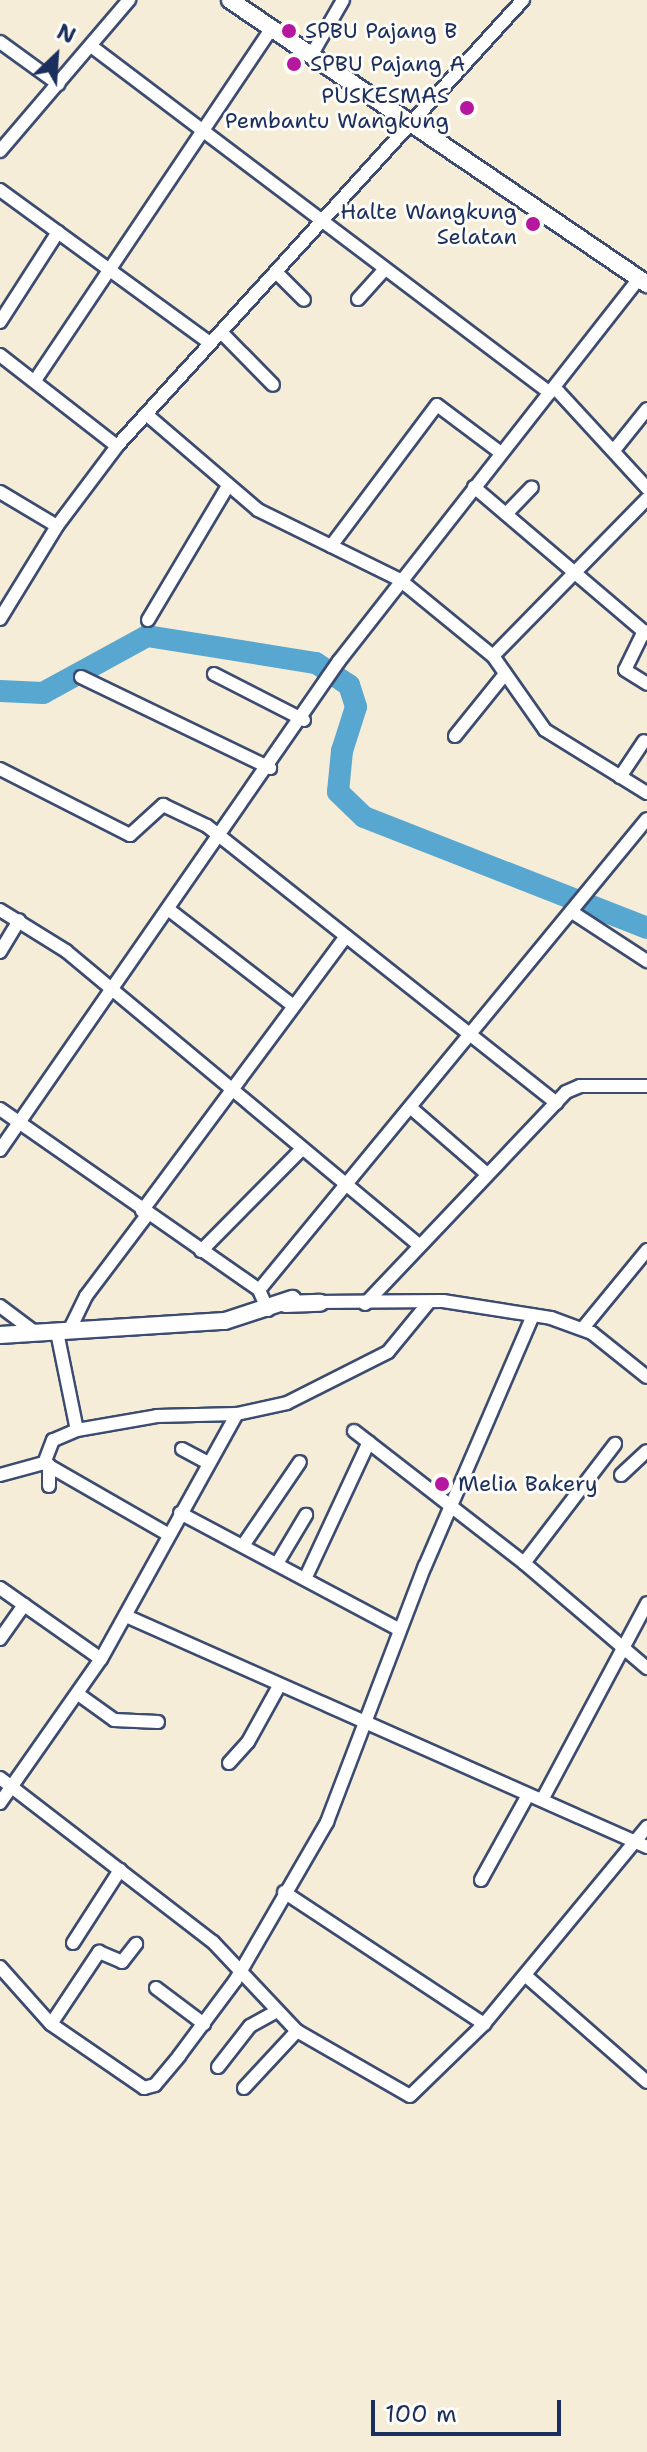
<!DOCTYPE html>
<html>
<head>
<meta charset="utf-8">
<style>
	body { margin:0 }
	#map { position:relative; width:647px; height:2452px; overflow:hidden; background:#f5edd8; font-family:"Shantell Sans",sans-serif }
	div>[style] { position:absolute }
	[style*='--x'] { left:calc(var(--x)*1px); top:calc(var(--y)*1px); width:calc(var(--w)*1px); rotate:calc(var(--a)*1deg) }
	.river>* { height:22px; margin:-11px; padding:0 11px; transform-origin:11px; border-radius:11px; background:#57a7d1 }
	.roads { filter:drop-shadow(2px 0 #3c4c70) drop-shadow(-2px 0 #3c4c70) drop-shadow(0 2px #3c4c70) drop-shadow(0 -2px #3c4c70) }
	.minor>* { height:12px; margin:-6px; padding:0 6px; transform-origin:6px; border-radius:6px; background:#fff }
	.major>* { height:16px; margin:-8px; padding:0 8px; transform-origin:8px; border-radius:8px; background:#fff }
	.dots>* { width:22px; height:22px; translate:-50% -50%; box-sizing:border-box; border:4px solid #fdfcf7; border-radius:50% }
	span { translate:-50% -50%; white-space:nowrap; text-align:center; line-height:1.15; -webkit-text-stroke:6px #fdfcf7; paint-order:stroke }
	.poi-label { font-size:22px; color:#1b2f5e }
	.left { translate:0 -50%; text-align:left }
	.right { translate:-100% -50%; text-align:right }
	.north { position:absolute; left:16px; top:16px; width:80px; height:80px; -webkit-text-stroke:6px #fdfcf7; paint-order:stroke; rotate:25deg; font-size:22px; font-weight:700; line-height:32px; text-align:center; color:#1b2f5e }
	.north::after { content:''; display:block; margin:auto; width:28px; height:36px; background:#1b2f5e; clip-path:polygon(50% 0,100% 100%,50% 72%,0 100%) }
	.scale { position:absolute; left:371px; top:2400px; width:190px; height:36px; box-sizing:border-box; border:4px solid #1b2f5e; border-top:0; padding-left:10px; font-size:24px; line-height:28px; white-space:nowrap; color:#1b2f5e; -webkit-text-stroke:6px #fdfcf7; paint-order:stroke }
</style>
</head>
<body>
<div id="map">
	<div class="river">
		<i style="--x:0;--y:691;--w:43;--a:2.7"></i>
		<i style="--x:43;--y:693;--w:119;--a:-28.7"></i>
		<i style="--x:147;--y:636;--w:171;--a:9.1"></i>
		<i style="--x:316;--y:663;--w:40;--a:34"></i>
		<i style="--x:349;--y:685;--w:23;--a:72"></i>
		<i style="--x:356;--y:707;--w:46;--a:107.7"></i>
		<i style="--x:342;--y:751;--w:41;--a:95.6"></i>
		<i style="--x:338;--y:792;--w:36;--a:44"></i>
		<i style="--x:364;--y:817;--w:304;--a:21.4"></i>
	</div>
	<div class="roads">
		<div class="minor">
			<i style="--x:0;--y:42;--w:72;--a:35.9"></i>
			<i style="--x:91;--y:46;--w:575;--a:37.09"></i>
			<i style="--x:312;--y:54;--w:62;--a:-60.1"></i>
			<i style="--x:0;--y:151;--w:199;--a:-49.5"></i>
			<i style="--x:0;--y:190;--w:260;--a:36.1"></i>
			<i style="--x:277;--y:273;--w:38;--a:45"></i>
			<i style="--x:358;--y:299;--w:40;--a:-48"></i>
			<i style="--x:0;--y:322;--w:107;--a:-57.2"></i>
			<i style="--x:221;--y:332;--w:74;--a:45.5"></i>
			<i style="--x:0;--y:355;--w:148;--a:37.9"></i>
			<i style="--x:36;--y:379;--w:423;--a:-56.1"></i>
			<i style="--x:555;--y:388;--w:136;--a:47.4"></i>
			<i style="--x:146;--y:414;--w:148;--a:40.6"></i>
			<i style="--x:258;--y:510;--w:158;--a:26.2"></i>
			<i style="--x:400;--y:580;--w:120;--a:39.3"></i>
			<i style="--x:493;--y:656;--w:90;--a:54.9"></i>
			<i style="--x:545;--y:730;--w:120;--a:31.7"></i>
			<i style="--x:615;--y:449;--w:51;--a:-51.3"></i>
			<i style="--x:474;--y:487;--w:227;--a:40.4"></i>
			<i style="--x:0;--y:492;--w:66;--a:30.8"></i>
			<i style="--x:506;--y:514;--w:37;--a:-46"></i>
			<i style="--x:331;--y:546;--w:176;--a:-53.1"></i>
			<i style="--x:437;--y:405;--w:80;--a:36.9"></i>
			<i style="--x:0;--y:619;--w:109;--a:-58.5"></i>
			<i style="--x:57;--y:526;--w:100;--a:-53.1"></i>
			<i style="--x:117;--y:446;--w:603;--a:-47.69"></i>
			<i style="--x:148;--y:620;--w:156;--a:-59.2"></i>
			<i style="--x:644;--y:631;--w:43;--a:116"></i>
			<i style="--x:625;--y:670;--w:26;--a:32"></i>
			<i style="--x:493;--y:656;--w:220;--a:-45.6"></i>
			<i style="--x:214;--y:674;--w:101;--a:27.1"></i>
			<i style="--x:81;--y:677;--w:210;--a:25.7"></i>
			<i style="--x:455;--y:736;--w:80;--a:-51.1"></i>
			<i style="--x:0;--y:769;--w:146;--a:26.9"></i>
			<i style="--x:130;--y:835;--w:45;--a:-42.3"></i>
			<i style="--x:163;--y:805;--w:49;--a:25.5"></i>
			<i style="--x:207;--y:826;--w:446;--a:38.4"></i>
			<i style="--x:620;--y:777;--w:43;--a:-56.3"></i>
			<i style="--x:168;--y:909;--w:157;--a:37.7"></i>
			<i style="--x:0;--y:910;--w:78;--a:31.8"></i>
			<i style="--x:66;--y:951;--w:458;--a:39.8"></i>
			<i style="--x:572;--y:912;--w:90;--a:33.2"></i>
			<i style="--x:0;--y:952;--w:37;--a:-59"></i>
			<i style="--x:410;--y:1107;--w:101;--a:41"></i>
			<i style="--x:0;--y:1109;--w:316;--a:34.9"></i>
			<i style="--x:259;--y:1290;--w:22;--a:66"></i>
			<i style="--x:0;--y:1150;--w:595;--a:-55.27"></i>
			<i style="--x:339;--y:661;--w:486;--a:-51.9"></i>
			<i style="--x:142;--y:1211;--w:342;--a:-53.4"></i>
			<i style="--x:201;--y:1251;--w:142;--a:-45.3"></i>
			<i style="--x:259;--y:1290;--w:610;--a:-50.52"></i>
			<i style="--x:315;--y:1302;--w:128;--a:-0.4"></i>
			<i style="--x:443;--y:1301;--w:109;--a:8.9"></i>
			<i style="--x:551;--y:1318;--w:44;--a:20.1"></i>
			<i style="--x:592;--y:1333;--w:70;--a:38.7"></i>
			<i style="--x:365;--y:1304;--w:292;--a:-46.5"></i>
			<i style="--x:566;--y:1092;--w:15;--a:-23"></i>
			<i style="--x:580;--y:1086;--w:67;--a:0"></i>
			<i style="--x:0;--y:1306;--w:45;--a:36.9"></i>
			<i style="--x:583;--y:1328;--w:101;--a:-50.6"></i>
			<i style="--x:69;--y:1331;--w:39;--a:-64"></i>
			<i style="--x:86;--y:1296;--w:101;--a:-53"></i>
			<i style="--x:57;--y:1332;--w:100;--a:78.5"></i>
			<i style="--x:77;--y:1430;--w:26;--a:157"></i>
			<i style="--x:53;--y:1440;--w:25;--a:111"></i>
			<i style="--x:44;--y:1463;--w:144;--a:29.9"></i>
			<i style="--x:77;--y:1430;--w:81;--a:-9.9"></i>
			<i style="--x:157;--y:1416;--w:80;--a:-1.4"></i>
			<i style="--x:354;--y:1431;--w:215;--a:37.8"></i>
			<i style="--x:524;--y:1563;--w:162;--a:40.5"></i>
			<i style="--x:182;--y:1449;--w:30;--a:28"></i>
			<i style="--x:49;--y:1465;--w:21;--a:90"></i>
			<i style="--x:0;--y:1475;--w:46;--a:-15.3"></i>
			<i style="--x:621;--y:1475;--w:35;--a:-43"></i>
			<i style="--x:180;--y:1513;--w:249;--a:28"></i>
			<i style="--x:244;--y:1544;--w:99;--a:-55.7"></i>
			<i style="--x:278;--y:1562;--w:55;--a:-59.2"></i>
			<i style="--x:524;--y:1563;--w:150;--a:-52.6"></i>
			<i style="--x:305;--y:1579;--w:151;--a:-65"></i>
			<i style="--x:0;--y:1588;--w:123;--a:35.1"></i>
			<i style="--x:126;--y:1616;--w:570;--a:23.91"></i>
			<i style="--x:0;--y:1639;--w:42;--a:-54.8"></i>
			<i style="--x:78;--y:1694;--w:44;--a:35.8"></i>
			<i style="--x:114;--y:1720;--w:44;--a:2.6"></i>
			<i style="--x:229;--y:1763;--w:28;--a:-48"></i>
			<i style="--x:248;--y:1742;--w:64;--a:-61"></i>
			<i style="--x:0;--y:1778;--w:269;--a:37.6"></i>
			<i style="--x:213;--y:1942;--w:122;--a:46.7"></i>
			<i style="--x:297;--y:2031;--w:130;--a:29.9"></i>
			<i style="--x:410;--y:2096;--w:103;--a:-44.2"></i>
			<i style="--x:484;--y:2024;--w:256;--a:-50.4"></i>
			<i style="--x:542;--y:1800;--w:223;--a:-61.9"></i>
			<i style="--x:0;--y:1803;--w:176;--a:-55"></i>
			<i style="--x:101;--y:1659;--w:280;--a:-61"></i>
			<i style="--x:237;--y:1414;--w:51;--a:-12.4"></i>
			<i style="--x:287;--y:1403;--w:113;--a:-26.8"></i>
			<i style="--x:388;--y:1352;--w:65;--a:-50.6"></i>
			<i style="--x:481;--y:1880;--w:97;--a:-61.1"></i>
			<i style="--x:284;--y:1892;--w:240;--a:33.4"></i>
			<i style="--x:73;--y:1943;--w:87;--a:-57.2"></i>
			<i style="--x:0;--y:1967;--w:76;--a:48.2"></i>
			<i style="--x:51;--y:2024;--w:113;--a:34.5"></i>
			<i style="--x:144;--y:2088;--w:11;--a:-15"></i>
			<i style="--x:155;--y:2085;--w:38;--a:-50"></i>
			<i style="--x:179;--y:2056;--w:94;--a:-53.3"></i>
			<i style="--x:235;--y:1981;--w:184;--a:-59.9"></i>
			<i style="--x:327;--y:1822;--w:274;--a:-69.1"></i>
			<i style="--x:425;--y:1566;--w:273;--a:-66.7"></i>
			<i style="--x:526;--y:1976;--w:161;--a:41.2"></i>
			<i style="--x:156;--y:1988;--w:60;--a:36.9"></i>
			<i style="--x:51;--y:2024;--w:87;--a:-56.3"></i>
			<i style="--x:99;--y:1952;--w:25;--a:23"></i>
			<i style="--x:122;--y:1962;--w:23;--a:-52"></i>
			<i style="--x:218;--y:2067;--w:52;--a:-52"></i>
			<i style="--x:250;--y:2026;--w:31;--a:-29"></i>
			<i style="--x:244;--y:2088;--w:78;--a:-47.1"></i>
		</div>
		<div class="major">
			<i style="--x:230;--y:0;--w:505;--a:34.26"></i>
			<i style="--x:285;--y:1304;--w:35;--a:-2"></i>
			<i style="--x:0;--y:1335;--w:225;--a:-3.6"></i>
			<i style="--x:225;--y:1321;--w:71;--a:-18.2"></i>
		</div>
	</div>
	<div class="dots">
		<i style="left:289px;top:31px;background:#b5179e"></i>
		<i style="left:294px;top:64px;background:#b5179e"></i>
		<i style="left:467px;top:108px;background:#b5179e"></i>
		<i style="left:533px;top:224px;background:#b5179e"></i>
		<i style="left:442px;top:1484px;background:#b5179e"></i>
	</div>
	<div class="poi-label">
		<span class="left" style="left:305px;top:31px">SPBU Pajang B</span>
		<span class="left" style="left:310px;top:64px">SPBU Pajang A</span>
		<span class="right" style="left:449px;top:108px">PUSKESMAS<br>Pembantu Wangkung</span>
		<span class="right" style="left:517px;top:224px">Halte Wangkung<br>Selatan</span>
		<span class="left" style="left:458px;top:1484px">Melia Bakery</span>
	</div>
	<div class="north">N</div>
	<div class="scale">100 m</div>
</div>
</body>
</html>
